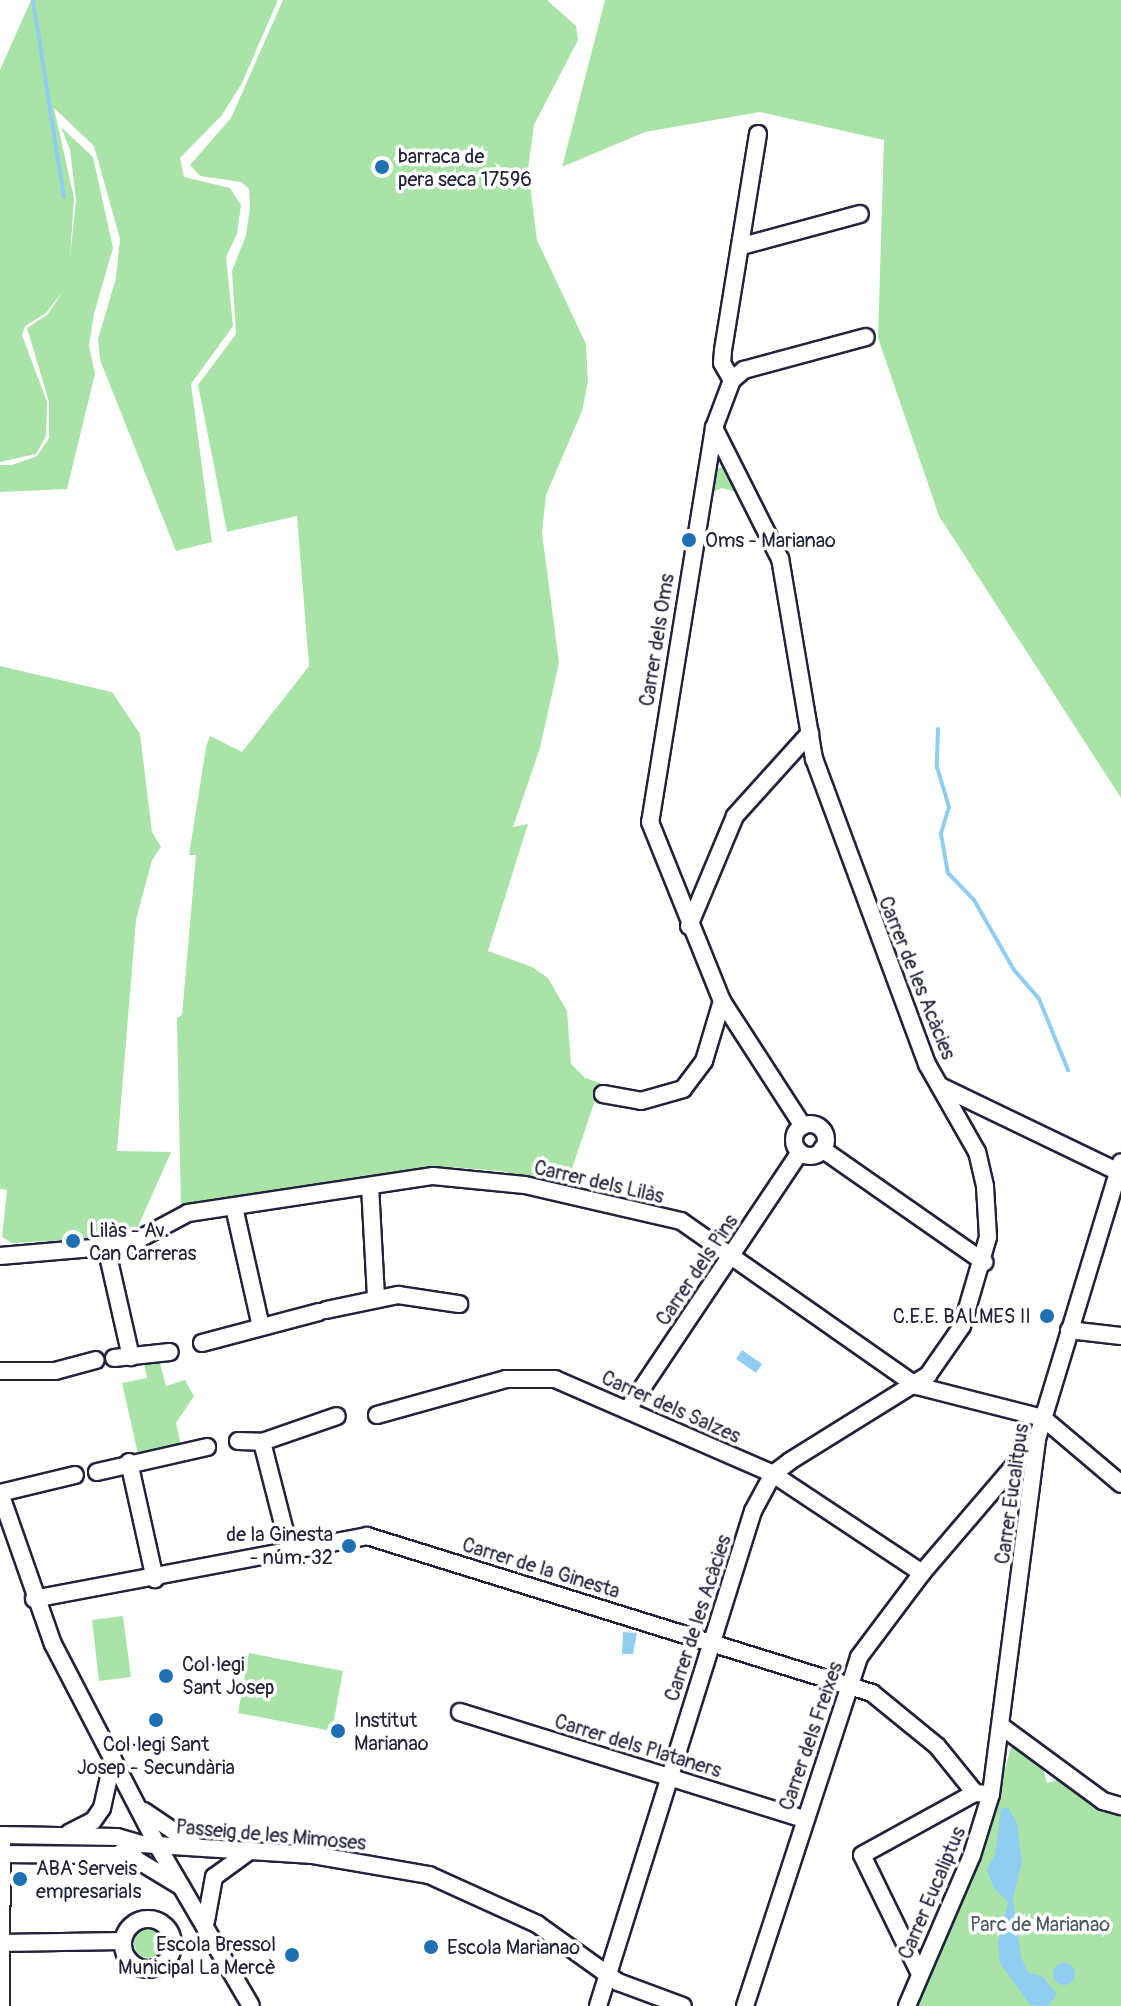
<!DOCTYPE html>
<html>
<head>
<meta charset="utf-8">
<style>
	body { margin:0 }
	#map { position:relative; width:1121px; height:2006px; overflow:hidden; background:#fff; font-family:Pangolin,sans-serif }
	div>[style] { position:absolute }
	[style*='--x'] { left:calc(var(--x)*1px); top:calc(var(--y)*1px); width:calc(var(--w)*1px); rotate:calc(var(--a)*1deg) }
	.green>* { inset:0; background:#aae3a8 }
	.round { border-radius:50% }
	.water>* { inset:0; background:#90cdf1 }
	.stream>* { height:4px; margin:-2px; padding:0 2px; transform-origin:2px; border-radius:2px; background:#90cdf1 }
	.roads { filter:drop-shadow(2px 0 #22223b) drop-shadow(-2px 0 #22223b) drop-shadow(0 2px #22223b) drop-shadow(0 -2px #22223b) }
	.street>* { height:16px; margin:-8px; padding:0 8px; transform-origin:8px; border-radius:8px; background:#fff }
	.street>.ring { margin:-8px; padding:0; box-sizing:content-box; background:none; border:16px solid #fff; border-radius:50% }
	.dots>* { width:22px; height:22px; translate:-50% -50%; box-sizing:border-box; border:4px solid #fff; border-radius:50% }
	span { translate:-50% -50%; white-space:nowrap; text-align:center; line-height:1.15; -webkit-text-stroke:7px #fff; paint-order:stroke }
	.poi-label { font-size:20px; color:#22223b }
	.left { translate:0 -50%; text-align:left }
	.right { translate:-100% -50%; text-align:right }
	.street-label { font-size:20px; color:#22223b }
	.park-label { font-size:20px; color:#4b5c5c }
</style>
</head>
<body>
<div id="map">
	<div class="green">
		<i style="clip-path:polygon(31px 0,278px 0,242px 83px,222px 115px,180px 158px,184px 177px,230px 188px,241px 205px,237px 234px,226px 257px,233px 326px,191px 384px,212px 542px,176px 551px,100px 360px,98px 339px,116px 278px,120px 239px,94px 146px,54px 108px,74px 198px,70px 259px,76px 199px,70px 150px,61px 127px,93px 157px,113px 248px,94px 314px,89px 345px,95px 374px,67px 489px,0 492px,0 465px,12px 465px,37px 456px,49px 438px,49px 402px,27px 328px,48px 314px,63px 291px,46px 313px,25px 326px,22px 335px,47px 402px,46px 436px,36px 454px,0 462px,0 70px)"></i>
		<i style="clip-path:polygon(283px 0,547px 0,576px 26px,578px 40px,534px 125px,528px 169px,537px 240px,586px 344px,588px 381px,582px 411px,546px 495px,542px 533px,559px 663px,540px 748px,513px 827px,528px 824px,488px 951px,532px 967px,548px 978px,567px 1011px,571px 1064px,585px 1078px,601px 1083px,566px 1186px,500px 1171px,449px 1167px,258px 1192px,181px 1208px,177px 1018px,182px 1015px,196px 855px,189px 855px,206px 747px,210px 736px,242px 752px,309px 666px,297px 516px,227px 532px,198px 385px,236px 334px,232px 271px,246px 235px,250px 207px,249px 189px,241px 182px,200px 176px,190px 165px,231px 118px)"></i>
		<i style="clip-path:polygon(605px 0,1121px 0,1121px 798px,939px 516px,878px 338px,884px 140px,760px 112px,645px 132px,562px 167px)"></i>
		<i style="clip-path:polygon(722px 467px,736px 492px,722px 488px,709px 494px,715px 469px)"></i>
		<i style="clip-path:polygon(0 666px,112px 692px,140px 734px,152px 832px,161px 847px,152px 860px,136px 920px,117px 1151px,171px 1152px,136px 1231px,111px 1238px,12px 1243px,2px 1237px,7px 1190px,0 1189px)"></i>
		<i style="clip-path:polygon(159px 1359px,166px 1386px,185px 1380px,194px 1396px,176px 1423px,181px 1446px,138px 1454px,122px 1383px,147px 1378px,144px 1363px)"></i>
		<i style="clip-path:polygon(123px 1616px,131px 1677px,99px 1681px,92px 1620px)"></i>
		<i style="clip-path:polygon(249px 1653px,343px 1671px,332px 1731px,238px 1713px)"></i>
		<i style="clip-path:polygon(1011px 1747px,1021px 1747px,1043px 1768px,1047px 1783px,1057px 1780px,1099px 1807px,1121px 1813px,1121px 2006px,916px 2006px,981px 1855px)"></i>
		<i class="round" style="left:134px;top:1928px;width:30px;height:30px"></i>
	</div>
	<div class="water">
		<i style="clip-path:polygon(742px 1350px,762px 1364px,756px 1373px,736px 1359px)"></i>
		<i style="clip-path:polygon(623px 1632px,637px 1633px,633px 1654px,622px 1654px)"></i>
		<i style="clip-path:polygon(1008px 1807px,1017px 1823px,1022px 1862px,1013px 1898px,1021px 1957px,1028px 1972px,1043px 1977px,1057px 1994px,1048px 2006px,1030px 2005px,1000px 1963px,998px 1942px,1008px 1902px,994px 1888px,987px 1870px,995px 1854px,1001px 1809px)"></i>
		<i class="round" style="left:1053px;top:1963px;width:22px;height:22px"></i>
	</div>
	<div class="stream">
		<i style="--x:33;--y:0;--w:199;--a:81.1"></i>
		<i style="--x:938;--y:729;--w:38;--a:92"></i>
		<i style="--x:937;--y:767;--w:42;--a:73.3"></i>
		<i style="--x:949;--y:807;--w:28;--a:107"></i>
		<i style="--x:941;--y:834;--w:40;--a:80"></i>
		<i style="--x:948;--y:873;--w:37;--a:46"></i>
		<i style="--x:974;--y:900;--w:81;--a:60.3"></i>
		<i style="--x:1014;--y:970;--w:38;--a:49"></i>
		<i style="--x:1039;--y:999;--w:77;--a:67.8"></i>
	</div>
	<div class="roads">
		<div class="street">
			<i style="--x:758;--y:134;--w:220;--a:99.2"></i>
			<i style="--x:723;--y:351;--w:12;--a:95"></i>
			<i style="--x:722;--y:363;--w:20;--a:60"></i>
			<i style="--x:732;--y:380;--w:51;--a:110.6"></i>
			<i style="--x:714;--y:428;--w:399;--a:99.2"></i>
			<i style="--x:650;--y:822;--w:193;--a:68.1"></i>
			<i style="--x:722;--y:1001;--w:149;--a:57.1"></i>
			<i style="--x:742;--y:246;--w:122;--a:-15.2"></i>
			<i style="--x:732;--y:380;--w:16;--a:-40"></i>
			<i style="--x:744;--y:370;--w:126;--a:-15.1"></i>
			<i style="--x:689;--y:926;--w:119;--a:-67.3"></i>
			<i style="--x:735;--y:816;--w:112;--a:-47.9"></i>
			<i style="--x:942;--y:1087;--w:199;--a:25.7"></i>
			<i style="--x:603;--y:1094;--w:39;--a:10"></i>
			<i style="--x:641;--y:1101;--w:44;--a:-15.9"></i>
			<i style="--x:683;--y:1089;--w:35;--a:-53"></i>
			<i style="--x:704;--y:1061;--w:63;--a:-73.3"></i>
			<i class="ring" style="left:794px;top:1124px;width:16px;height:16px"></i>
			<i style="--x:822;--y:1149;--w:198;--a:34.9"></i>
			<i style="--x:370;--y:1186;--w:112;--a:86.9"></i>
			<i style="--x:234;--y:1207;--w:123;--a:77.3"></i>
			<i style="--x:106;--y:1247;--w:113;--a:77.2"></i>
			<i style="--x:0;--y:1256;--w:128;--a:-4.9"></i>
			<i style="--x:128;--y:1245;--w:68;--a:-28.1"></i>
			<i style="--x:188;--y:1213;--w:248;--a:-8.6"></i>
			<i style="--x:433;--y:1176;--w:92;--a:5.6"></i>
			<i style="--x:525;--y:1185;--w:160;--a:13"></i>
			<i style="--x:681;--y:1221;--w:288;--a:35"></i>
			<i style="--x:917;--y:1386;--w:130;--a:14.3"></i>
			<i style="--x:1043;--y:1418;--w:102;--a:40.2"></i>
			<i style="--x:326;--y:1310;--w:74;--a:-11.8"></i>
			<i style="--x:398;--y:1295;--w:62;--a:8.4"></i>
			<i style="--x:1069;--y:1330;--w:52;--a:6.6"></i>
			<i style="--x:202;--y:1343;--w:121;--a:-14.8"></i>
			<i style="--x:114;--y:1358;--w:56;--a:-6.1"></i>
			<i style="--x:0;--y:1371;--w:55;--a:0"></i>
			<i style="--x:55;--y:1371;--w:42;--a:-15"></i>
			<i style="--x:628;--y:1409;--w:309;--a:-56.2"></i>
			<i style="--x:377;--y:1415;--w:134;--a:-15.6"></i>
			<i style="--x:506;--y:1379;--w:49;--a:0"></i>
			<i style="--x:555;--y:1379;--w:238;--a:23.5"></i>
			<i style="--x:773;--y:1474;--w:179;--a:33.6"></i>
			<i style="--x:238;--y:1441;--w:24;--a:2"></i>
			<i style="--x:262;--y:1442;--w:79;--a:-19.1"></i>
			<i style="--x:262;--y:1442;--w:113;--a:75.6"></i>
			<i style="--x:129;--y:1462;--w:120;--a:77.5"></i>
			<i style="--x:97;--y:1472;--w:113;--a:-12.8"></i>
			<i style="--x:0;--y:1493;--w:160;--a:70.7"></i>
			<i style="--x:53;--y:1644;--w:226;--a:62.6"></i>
			<i style="--x:157;--y:1845;--w:186;--a:59.7"></i>
			<i style="--x:0;--y:1493;--w:77;--a:-13.5"></i>
			<i style="--x:34;--y:1599;--w:339;--a:-10.7"></i>
			<i style="--x:367;--y:1536;--w:529;--a:17.27"></i>
			<i style="--x:872;--y:1693;--w:84;--a:39.2"></i>
			<i style="--x:937;--y:1746;--w:60;--a:51"></i>
			<i style="--x:975;--y:1793;--w:16;--a:4"></i>
			<i style="--x:460;--y:1712;--w:360;--a:17.3"></i>
			<i style="--x:1001;--y:1726;--w:127;--a:36.3"></i>
			<i style="--x:1103;--y:1801;--w:19;--a:16"></i>
			<i style="--x:144;--y:1811;--w:60;--a:34.2"></i>
			<i style="--x:69;--y:1833;--w:27;--a:-27"></i>
			<i style="--x:93;--y:1821;--w:16;--a:-55"></i>
			<i style="--x:102;--y:1808;--w:50;--a:-77.3"></i>
			<i style="--x:0;--y:1835;--w:117;--a:1"></i>
			<i style="--x:117;--y:1837;--w:25;--a:16"></i>
			<i style="--x:141;--y:1844;--w:172;--a:3.7"></i>
			<i style="--x:313;--y:1855;--w:118;--a:9.8"></i>
			<i style="--x:429;--y:1875;--w:119;--a:24.4"></i>
			<i style="--x:537;--y:1924;--w:100;--a:35.6"></i>
			<i style="--x:618;--y:1982;--w:69;--a:20.3"></i>
			<i style="--x:0;--y:1854;--w:116;--a:0.5"></i>
			<i style="--x:116;--y:1855;--w:27;--a:-24"></i>
			<i style="--x:116;--y:1855;--w:22;--a:13"></i>
			<i style="--x:137;--y:1860;--w:52;--a:31"></i>
			<i class="ring" style="left:123px;top:1919px;width:34px;height:34px"></i>
			<i style="--x:206;--y:1921;--w:45;--a:-79.7"></i>
			<i style="--x:214;--y:1877;--w:41;--a:-36"></i>
			<i style="--x:0;--y:1943;--w:123;--a:-0.9"></i>
			<i style="--x:920;--y:1974;--w:132;--a:-116"></i>
			<i style="--x:862;--y:1855;--w:129;--a:-28.8"></i>
			<i style="--x:1;--y:2006;--w:171;--a:-89.7"></i>
			<i style="--x:598;--y:2006;--w:519;--a:-72.61"></i>
			<i style="--x:753;--y:1511;--w:42;--a:-61.6"></i>
			<i style="--x:773;--y:1474;--w:21;--a:-37"></i>
			<i style="--x:790;--y:1461;--w:163;--a:-31.9"></i>
			<i style="--x:928;--y:1375;--w:60;--a:-55.2"></i>
			<i style="--x:962;--y:1326;--w:93;--a:-73.7"></i>
			<i style="--x:988;--y:1237;--w:51;--a:-93.4"></i>
			<i style="--x:985;--y:1186;--w:35;--a:-103"></i>
			<i style="--x:977;--y:1152;--w:101;--a:-119.6"></i>
			<i style="--x:927;--y:1064;--w:325;--a:-110.3"></i>
			<i style="--x:814;--y:759;--w:203;--a:-99.6"></i>
			<i style="--x:780;--y:559;--w:147;--a:-116.7"></i>
			<i style="--x:745;--y:2006;--w:367;--a:-71.9"></i>
			<i style="--x:859;--y:1657;--w:105;--a:-53.1"></i>
			<i style="--x:922;--y:1573;--w:175;--a:-49.4"></i>
			<i style="--x:907;--y:2006;--w:164;--a:-66.7"></i>
			<i style="--x:972;--y:1855;--w:64;--a:-72.7"></i>
			<i style="--x:991;--y:1794;--w:358;--a:-82.6"></i>
			<i style="--x:1037;--y:1439;--w:289;--a:-73.1"></i>
		</div>
	</div>
	<div class="dots">
		<i style="left:382px;top:167px;background:#1f6fb2"></i>
		<i style="left:689px;top:540px;background:#1f6fb2"></i>
		<i style="left:73px;top:1241px;background:#1f6fb2"></i>
		<i style="left:1047px;top:1316px;background:#1f6fb2"></i>
		<i style="left:349px;top:1546px;background:#1f6fb2"></i>
		<i style="left:166px;top:1676px;background:#1f6fb2"></i>
		<i style="left:156px;top:1720px;background:#1f6fb2"></i>
		<i style="left:338px;top:1731px;background:#1f6fb2"></i>
		<i style="left:20px;top:1879px;background:#1f6fb2"></i>
		<i style="left:431px;top:1947px;background:#1f6fb2"></i>
		<i style="left:292px;top:1955px;background:#1f6fb2"></i>
	</div>
	<div class="poi-label">
		<span class="left" style="left:398px;top:168px">barraca de<br>pera seca 17596</span>
		<span class="left" style="left:705px;top:540px">Oms - Marianao</span>
		<span class="left" style="left:89px;top:1242px">Lilàs - Av.<br>Can Carreras</span>
		<span class="right" style="left:1031px;top:1316px">C.E.E. BALMES II</span>
		<span class="right" style="left:333px;top:1546px">de la Ginesta<br>- núm. 32</span>
		<span class="left" style="left:182px;top:1676px">Col·legi<br>Sant Josep</span>
		<span class="left" style="left:354px;top:1732px">Institut<br>Marianao</span>
		<span style="left:156px;top:1756px">Col·legi Sant<br>Josep - Secundària</span>
		<span class="left" style="left:36px;top:1880px">ABA Serveis<br>empresarials</span>
		<span class="right" style="left:276px;top:1956px">Escola Bressol<br>Municipal La Mercè</span>
		<span class="left" style="left:447px;top:1947px">Escola Marianao</span>
	</div>
	<div class="street-label">
		<span style="left:657px;top:640px;rotate:-81deg">Carrer dels Oms</span>
		<span style="left:917px;top:978px;rotate:68deg">Carrer de les Acàcies</span>
		<span style="left:599px;top:1182px;rotate:13deg">Carrer dels Lilàs</span>
		<span style="left:697px;top:1270px;rotate:-56deg">Carrer dels Pins</span>
		<span style="left:671px;top:1407px;rotate:24deg">Carrer dels Salzes</span>
		<span style="left:1012px;top:1494px;rotate:-82deg">Carrer Eucalitpus</span>
		<span style="left:541px;top:1568px;rotate:17deg">Carrer de la Ginesta</span>
		<span style="left:698px;top:1618px;rotate:-72deg">Carrer de les Acàcies</span>
		<span style="left:811px;top:1736px;rotate:-71deg">Carrer dels Freixes</span>
		<span style="left:638px;top:1746px;rotate:17deg">Carrer dels Plataners</span>
		<span style="left:271px;top:1835px;rotate:5deg">Passeig de les Mimoses</span>
		<span style="left:932px;top:1893px;rotate:-67deg">Carrer Eucaliptus</span>
	</div>
	<div class="park-label">
		<span style="left:1040px;top:1924px">Parc de Marianao</span>
	</div>
</div>
</body>
</html>
